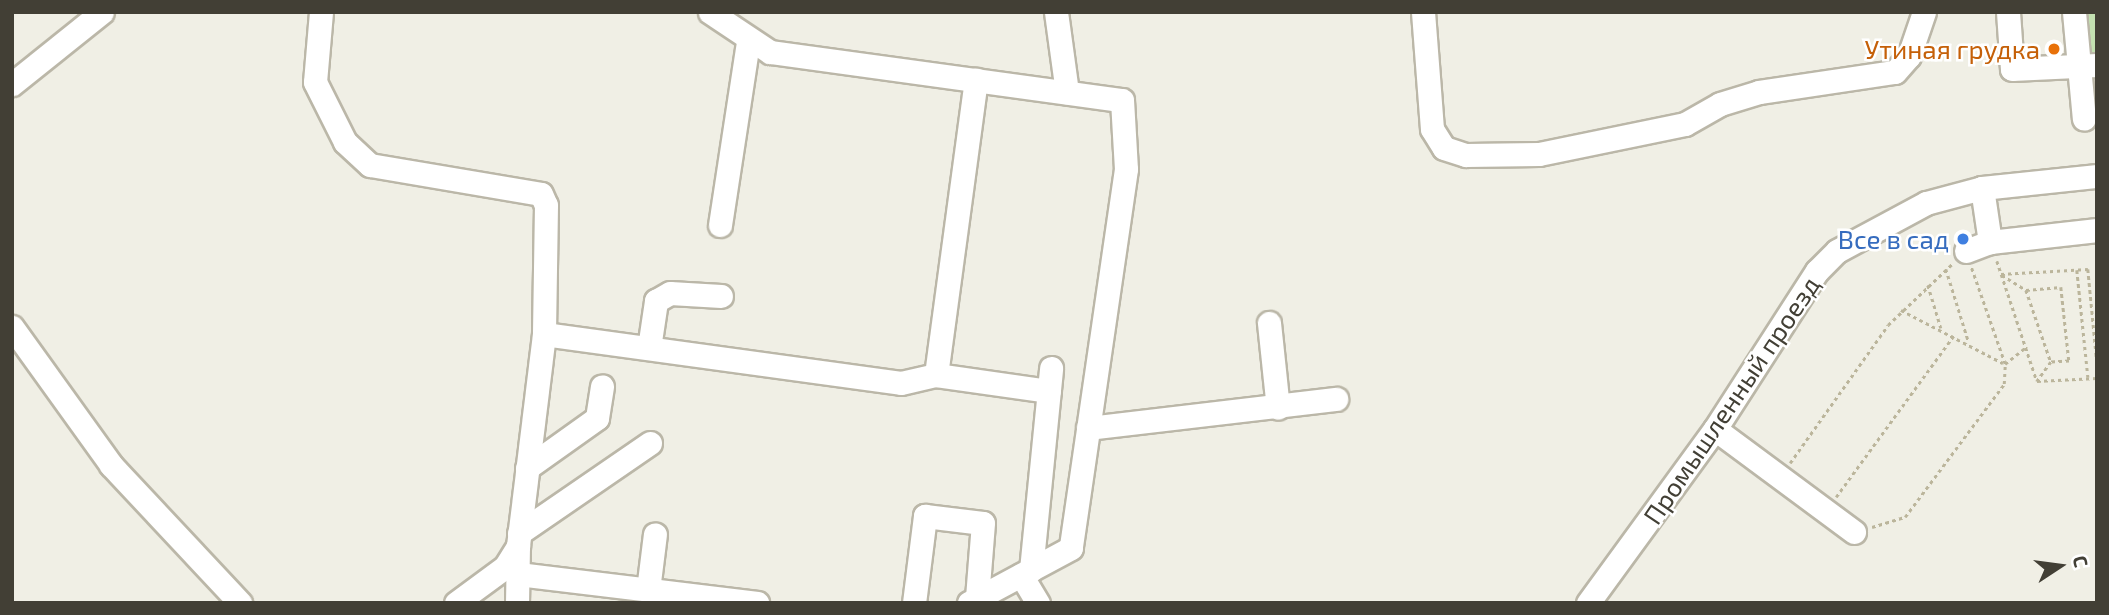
<!DOCTYPE html>
<html>
<head>
<meta charset="utf-8">
<style>
	body { margin:0 }
	#map { position:relative; width:2109px; height:615px; overflow:hidden; background:#f0efe5; font-family:"Exo 2",sans-serif }
	div>[style] { position:absolute }
	[style*='--x'] { left:calc(var(--x)*1px); top:calc(var(--y)*1px); width:calc(var(--w)*1px); rotate:calc(var(--a)*1deg) }
	.green>* { inset:0; background:#c4e1b1 }
	.path>* { height:2.5px; margin-top:-1.25px; transform-origin:0; background:repeating-linear-gradient(90deg,#bbb59b 0 3.5px,transparent 0 7px) }
	.roads { filter:drop-shadow(2px 0 #bbb7a8) drop-shadow(-2px 0 #bbb7a8) drop-shadow(0 2px #bbb7a8) drop-shadow(0 -2px #bbb7a8) }
	.minor>* { height:23px; margin:-11.5px; padding:0 11.5px; transform-origin:11.5px; border-radius:11.5px; background:#fff }
	.dots>* { width:19px; height:19px; translate:-50% -50%; box-sizing:border-box; border:4px solid #fff; border-radius:50% }
	span { translate:-50% -50%; white-space:nowrap; text-align:center; line-height:1.15; -webkit-text-stroke:5px #fff; paint-order:stroke }
	.food-label { font-size:26px; color:#c56008 }
	.right { translate:-100% -50%; text-align:right }
	.shop-label { font-size:26px; color:#366cbe }
	.street-label { font-size:26px; color:#423f35 }
	.frame { position:absolute; inset:0; border:14px solid #423f35; pointer-events:none }
	.north { position:absolute; left:2025px; top:531px; width:70px; height:70px; -webkit-text-stroke:5px #fff; paint-order:stroke; rotate:77deg; font-size:19px; font-weight:700; line-height:28px; text-align:center; color:#423f35 }
	.north::after { content:''; display:block; margin:auto; width:24px; height:32px; background:#423f35; clip-path:polygon(50% 0,100% 100%,50% 72%,0 100%) }
</style>
</head>
<body>
<div id="map">
	<div class="green">
		<i style="clip-path:polygon(2082px 12px,2097px 12px,2097px 60px,2086px 61px)"></i>
	</div>
	<div class="path">
		<i style="--x:1997;--y:261;--w:126;--a:71.6"></i>
		<i style="--x:1946;--y:269;--w:77;--a:72.7"></i>
		<i style="--x:2077;--y:270;--w:108;--a:84.1"></i>
		<i style="--x:2001;--y:274;--w:87;--a:-3.3"></i>
		<i style="--x:2088;--y:269;--w:94;--a:84.5"></i>
		<i style="--x:2002;--y:275;--w:28;--a:32"></i>
		<i style="--x:2026;--y:290;--w:35;--a:-5"></i>
		<i style="--x:2061;--y:287;--w:74;--a:83.8"></i>
		<i style="--x:2069;--y:361;--w:18;--a:177"></i>
		<i style="--x:2051;--y:362;--w:24;--a:126"></i>
		<i style="--x:1928;--y:285;--w:45;--a:73.2"></i>
		<i style="--x:2026;--y:290;--w:76;--a:70.9"></i>
		<i style="--x:1901;--y:310;--w:115;--a:27.5"></i>
		<i style="--x:2005;--y:364;--w:28;--a:-39"></i>
		<i style="--x:2037;--y:381;--w:60;--a:-2.9"></i>
		<i style="--x:1790;--y:463;--w:169;--a:-54.6"></i>
		<i style="--x:1888;--y:325;--w:90;--a:-43.6"></i>
		<i style="--x:1836;--y:497;--w:200;--a:-53.9"></i>
		<i style="--x:1872;--y:527;--w:34;--a:-17"></i>
		<i style="--x:1905;--y:517;--w:166;--a:-53.3"></i>
		<i style="--x:2004;--y:384;--w:20;--a:-87"></i>
		<i style="--x:2005;--y:364;--w:103;--a:-109.3"></i>
	</div>
	<div class="roads">
		<div class="minor">
			<i style="--x:321;--y:12;--w:70;--a:94.9"></i>
			<i style="--x:315;--y:82;--w:67;--a:63.4"></i>
			<i style="--x:345;--y:142;--w:34;--a:43"></i>
			<i style="--x:370;--y:165;--w:173;--a:9.6"></i>
			<i style="--x:541;--y:194;--w:12;--a:66"></i>
			<i style="--x:546;--y:205;--w:129;--a:90.9"></i>
			<i style="--x:544;--y:334;--w:214;--a:97"></i>
			<i style="--x:518;--y:546;--w:57;--a:91"></i>
			<i style="--x:710;--y:12;--w:72;--a:33.7"></i>
			<i style="--x:770;--y:52;--w:355;--a:7.8"></i>
			<i style="--x:1122;--y:100;--w:69;--a:86.7"></i>
			<i style="--x:1126;--y:169;--w:383;--a:98.3"></i>
			<i style="--x:1071;--y:548;--w:116;--a:151.7"></i>
			<i style="--x:1056;--y:12;--w:81;--a:82.2"></i>
			<i style="--x:1423;--y:12;--w:117;--a:85.6"></i>
			<i style="--x:1432;--y:129;--w:22;--a:58"></i>
			<i style="--x:1444;--y:148;--w:23;--a:18"></i>
			<i style="--x:1466;--y:155;--w:73;--a:-0.8"></i>
			<i style="--x:1539;--y:154;--w:149;--a:-11.6"></i>
			<i style="--x:1685;--y:124;--w:40;--a:-29.7"></i>
			<i style="--x:1720;--y:104;--w:41;--a:-17.1"></i>
			<i style="--x:1759;--y:92;--w:137;--a:-8.4"></i>
			<i style="--x:1895;--y:72;--w:21;--a:-49"></i>
			<i style="--x:1909;--y:56;--w:46;--a:-71.2"></i>
			<i style="--x:2008;--y:12;--w:57;--a:86"></i>
			<i style="--x:2012;--y:69;--w:85;--a:-2.7"></i>
			<i style="--x:2074;--y:12;--w:107;--a:84.7"></i>
			<i style="--x:12;--y:84;--w:115;--a:-38.7"></i>
			<i style="--x:1982;--y:188;--w:55;--a:81.6"></i>
			<i style="--x:720;--y:225;--w:185;--a:-81.3"></i>
			<i style="--x:1966;--y:251;--w:26;--a:-21"></i>
			<i style="--x:1990;--y:242;--w:108;--a:-6.4"></i>
			<i style="--x:1269;--y:323;--w:85;--a:84"></i>
			<i style="--x:12;--y:327;--w:170;--a:54.3"></i>
			<i style="--x:111;--y:465;--w:189;--a:46.9"></i>
			<i style="--x:544;--y:334;--w:360;--a:7.8"></i>
			<i style="--x:901;--y:383;--w:36;--a:-13"></i>
			<i style="--x:936;--y:375;--w:114;--a:8.1"></i>
			<i style="--x:649;--y:348;--w:48;--a:-81.5"></i>
			<i style="--x:656;--y:301;--w:16;--a:-30"></i>
			<i style="--x:670;--y:293;--w:51;--a:3.4"></i>
			<i style="--x:936;--y:375;--w:298;--a:-82.3"></i>
			<i style="--x:1088;--y:428;--w:250;--a:-6.7"></i>
			<i style="--x:1715;--y:429;--w:173;--a:36.5"></i>
			<i style="--x:527;--y:468;--w:86;--a:-35.5"></i>
			<i style="--x:597;--y:418;--w:32;--a:-81"></i>
			<i style="--x:519;--y:533;--w:159;--a:-34.5"></i>
			<i style="--x:1031;--y:570;--w:203;--a:-84.3"></i>
			<i style="--x:518;--y:574;--w:241;--a:6.9"></i>
			<i style="--x:1021;--y:575;--w:33;--a:59"></i>
			<i style="--x:648;--y:590;--w:56;--a:-82.9"></i>
			<i style="--x:456;--y:603;--w:61;--a:-36.3"></i>
			<i style="--x:505;--y:567;--w:25;--a:-58"></i>
			<i style="--x:914;--y:603;--w:88;--a:-82.8"></i>
			<i style="--x:925;--y:516;--w:58;--a:6.9"></i>
			<i style="--x:983;--y:523;--w:75;--a:94.6"></i>
			<i style="--x:1588;--y:603;--w:215;--a:-53.9"></i>
			<i style="--x:1715;--y:429;--w:188;--a:-57.2"></i>
			<i style="--x:1817;--y:271;--w:28;--a:-45"></i>
			<i style="--x:1837;--y:251;--w:101;--a:-28.3"></i>
			<i style="--x:1926;--y:203;--w:58;--a:-15"></i>
			<i style="--x:1982;--y:188;--w:116;--a:-6"></i>
		</div>
	</div>
	<div class="dots">
		<i style="left:2054px;top:49px;background:#e8710a"></i>
		<i style="left:1963px;top:239px;background:#3f7fe0"></i>
	</div>
	<div class="food-label">
		<span class="right" style="left:2040px;top:49px">Утиная грудка</span>
	</div>
	<div class="shop-label">
		<span class="right" style="left:1949px;top:239px">Все в сад</span>
	</div>
	<div class="street-label">
		<span style="left:1731px;top:400px;rotate:-56deg">Промышленный проезд</span>
	</div>
	<div class="frame"></div>
	<div class="north">С</div>
</div>
</body>
</html>
